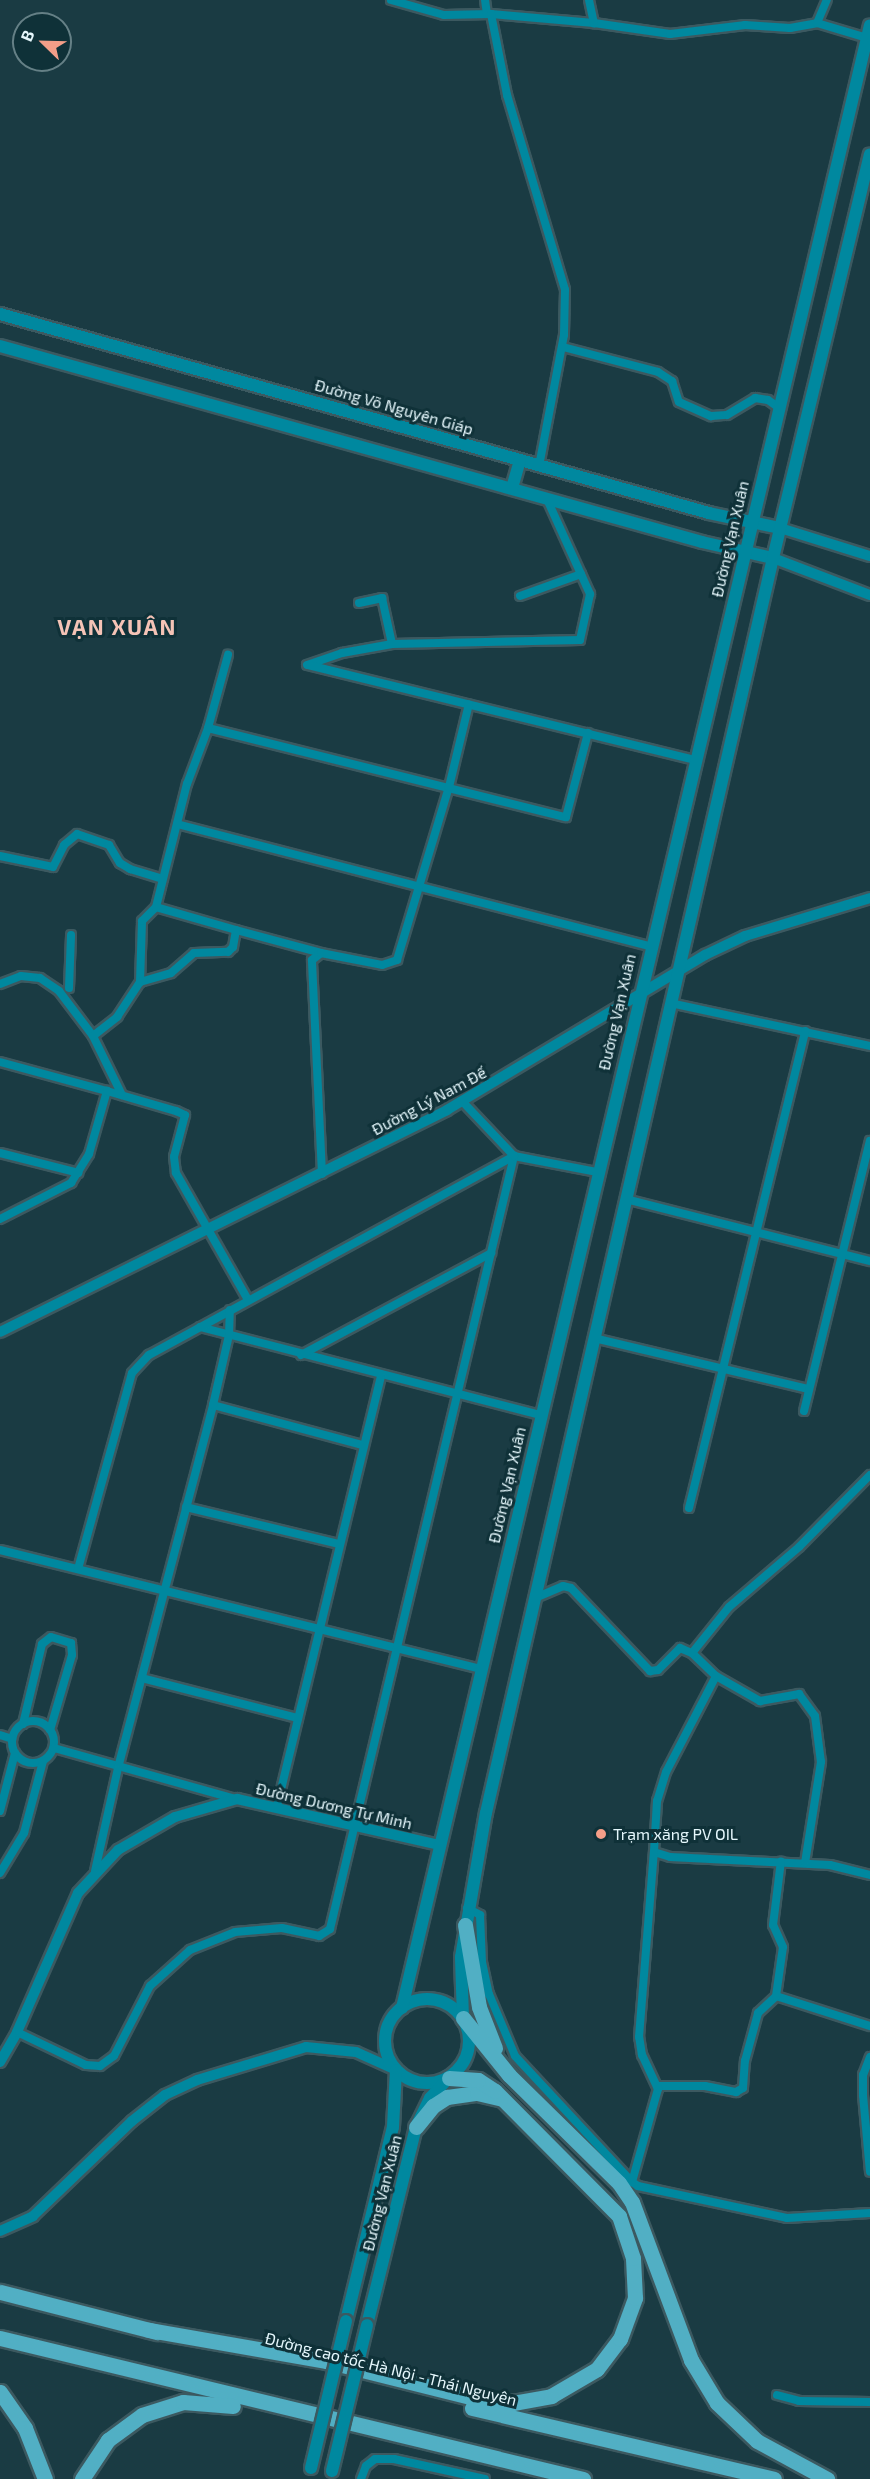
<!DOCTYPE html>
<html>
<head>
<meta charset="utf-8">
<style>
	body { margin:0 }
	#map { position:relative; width:870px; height:2479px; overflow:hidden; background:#1a3b43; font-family:"Exo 2",sans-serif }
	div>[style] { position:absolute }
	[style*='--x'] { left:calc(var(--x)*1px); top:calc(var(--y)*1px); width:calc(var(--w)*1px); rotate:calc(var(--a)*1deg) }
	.roads { filter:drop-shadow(2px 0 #3c5960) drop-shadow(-2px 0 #3c5960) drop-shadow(0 2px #3c5960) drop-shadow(0 -2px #3c5960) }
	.minor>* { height:8px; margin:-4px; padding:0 4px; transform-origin:4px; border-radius:4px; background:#00889f }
	.minor>.ring { margin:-4px; padding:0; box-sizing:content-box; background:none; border:8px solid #00889f; border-radius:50% }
	.tertiary>* { height:10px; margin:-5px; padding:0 5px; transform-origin:5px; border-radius:5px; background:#00889f }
	.secondary>* { height:12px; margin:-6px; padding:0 6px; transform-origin:6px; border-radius:6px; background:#00889f }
	.secondary>.ring { margin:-6px; padding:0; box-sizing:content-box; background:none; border:12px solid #00889f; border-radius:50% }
	.motorway>* { height:15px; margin:-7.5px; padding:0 7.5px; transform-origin:7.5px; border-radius:7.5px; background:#51afc4 }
	.bridges { filter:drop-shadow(2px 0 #3c5960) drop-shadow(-2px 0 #3c5960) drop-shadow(0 2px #3c5960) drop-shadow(0 -2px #3c5960) }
	.secondary-bridge>* { height:12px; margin:-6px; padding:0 6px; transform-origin:6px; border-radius:6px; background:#00889f }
	.dots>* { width:16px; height:16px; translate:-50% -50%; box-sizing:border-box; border:3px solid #0f3138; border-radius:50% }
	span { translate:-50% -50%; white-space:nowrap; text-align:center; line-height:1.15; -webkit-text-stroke:6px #0f3138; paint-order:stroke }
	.street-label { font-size:16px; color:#e5f7fc }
	.poi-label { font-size:16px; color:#e5f7fc }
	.left { translate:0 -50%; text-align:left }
	.district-label { font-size:22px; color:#f4c3b6; font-weight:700; letter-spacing:1.5px }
	.north { position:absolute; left:12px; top:12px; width:60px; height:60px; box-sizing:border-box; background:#0f3138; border:2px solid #658086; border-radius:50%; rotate:293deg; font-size:16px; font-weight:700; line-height:24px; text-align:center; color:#e5f7fc }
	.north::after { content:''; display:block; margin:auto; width:21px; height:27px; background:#f49e88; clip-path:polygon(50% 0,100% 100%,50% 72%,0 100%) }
</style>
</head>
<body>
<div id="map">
	<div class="roads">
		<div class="minor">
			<i style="--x:391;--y:0;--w:55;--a:15.8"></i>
			<i style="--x:444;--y:15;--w:47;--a:-1.2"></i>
			<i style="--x:491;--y:14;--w:103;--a:5"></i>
			<i style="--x:594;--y:23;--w:77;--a:8.2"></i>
			<i style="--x:670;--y:34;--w:76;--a:-6.8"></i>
			<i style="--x:745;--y:25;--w:45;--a:3.8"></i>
			<i style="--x:790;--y:28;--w:27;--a:-10"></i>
			<i style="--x:817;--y:23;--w:52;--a:16.7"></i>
			<i style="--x:485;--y:0;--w:14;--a:82"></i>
			<i style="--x:589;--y:0;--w:24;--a:78"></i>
			<i style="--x:491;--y:14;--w:83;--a:78.8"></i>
			<i style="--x:507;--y:95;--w:203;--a:73.4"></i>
			<i style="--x:565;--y:290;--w:45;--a:91.3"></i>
			<i style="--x:564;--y:335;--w:133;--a:100.8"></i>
			<i style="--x:817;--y:23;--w:25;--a:-67"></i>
			<i style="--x:563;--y:347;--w:98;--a:14.7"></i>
			<i style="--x:658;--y:372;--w:17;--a:33"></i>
			<i style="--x:672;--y:381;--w:22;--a:72"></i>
			<i style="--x:679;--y:402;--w:35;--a:24"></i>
			<i style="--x:711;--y:416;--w:16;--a:-4"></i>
			<i style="--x:727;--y:415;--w:33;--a:-31"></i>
			<i style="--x:755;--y:398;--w:13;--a:9"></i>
			<i style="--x:768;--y:400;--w:12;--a:35"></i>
			<i style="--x:520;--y:596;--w:65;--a:-19.8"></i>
			<i style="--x:359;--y:603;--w:24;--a:-12"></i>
			<i style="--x:382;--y:598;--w:47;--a:77.7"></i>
			<i style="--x:307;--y:665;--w:37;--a:-19"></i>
			<i style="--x:342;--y:653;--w:51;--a:-10.2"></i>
			<i style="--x:392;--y:644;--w:188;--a:-1.2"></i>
			<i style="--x:580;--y:640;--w:47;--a:-77.7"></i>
			<i style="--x:590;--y:594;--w:104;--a:-114.4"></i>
			<i style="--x:308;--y:665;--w:398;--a:13.8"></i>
			<i style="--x:208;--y:728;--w:369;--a:14"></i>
			<i style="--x:566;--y:817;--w:87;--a:-75.3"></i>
			<i style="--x:177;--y:824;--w:488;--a:14.5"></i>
			<i style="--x:0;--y:856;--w:54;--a:11.7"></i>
			<i style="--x:53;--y:867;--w:25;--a:-63"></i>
			<i style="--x:64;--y:845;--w:17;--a:-40"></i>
			<i style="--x:77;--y:834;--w:34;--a:19"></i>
			<i style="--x:109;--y:845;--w:21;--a:59"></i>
			<i style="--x:120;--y:863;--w:12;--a:31"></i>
			<i style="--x:130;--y:869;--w:34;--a:17"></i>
			<i style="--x:236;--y:930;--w:88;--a:15.1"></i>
			<i style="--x:140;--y:982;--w:61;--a:-88.1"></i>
			<i style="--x:142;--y:921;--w:20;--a:-45"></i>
			<i style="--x:0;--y:984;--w:22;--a:-21"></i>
			<i style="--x:21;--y:976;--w:19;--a:6"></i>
			<i style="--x:40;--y:978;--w:23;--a:34"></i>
			<i style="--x:59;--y:991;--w:56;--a:52.9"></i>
			<i style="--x:69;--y:988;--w:53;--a:-87.8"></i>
			<i style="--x:670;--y:1003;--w:205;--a:12.1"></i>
			<i style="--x:0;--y:1062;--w:111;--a:15.2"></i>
			<i style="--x:122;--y:1095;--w:66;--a:-116.2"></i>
			<i style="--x:93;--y:1036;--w:31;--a:-38"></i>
			<i style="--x:117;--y:1017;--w:42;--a:-56.7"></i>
			<i style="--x:140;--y:982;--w:32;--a:-16"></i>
			<i style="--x:171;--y:973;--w:30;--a:-41"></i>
			<i style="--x:194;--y:953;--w:34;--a:-2"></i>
			<i style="--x:228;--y:952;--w:7;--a:-45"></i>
			<i style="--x:233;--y:947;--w:17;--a:-80"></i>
			<i style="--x:236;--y:930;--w:83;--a:-164"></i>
			<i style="--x:156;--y:907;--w:127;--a:-75.9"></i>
			<i style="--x:187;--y:784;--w:60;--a:-69.4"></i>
			<i style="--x:208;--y:728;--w:76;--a:-74.7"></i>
			<i style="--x:0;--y:1153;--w:81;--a:14.2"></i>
			<i style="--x:322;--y:1174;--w:214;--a:-92.7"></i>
			<i style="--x:312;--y:960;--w:11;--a:-38"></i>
			<i style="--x:321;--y:953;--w:62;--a:11.1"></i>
			<i style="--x:382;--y:965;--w:16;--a:-18"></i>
			<i style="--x:397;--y:960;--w:181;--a:-73.3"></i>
			<i style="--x:449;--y:787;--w:85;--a:-76.5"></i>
			<i style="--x:626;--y:1199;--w:252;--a:14.3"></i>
			<i style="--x:0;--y:1219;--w:80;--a:-26.9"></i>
			<i style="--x:71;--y:1183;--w:34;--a:-58"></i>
			<i style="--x:89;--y:1154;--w:66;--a:-74.1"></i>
			<i style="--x:107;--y:1091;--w:72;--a:16.2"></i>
			<i style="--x:176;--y:1111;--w:10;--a:24"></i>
			<i style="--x:185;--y:1115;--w:43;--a:104.7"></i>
			<i style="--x:174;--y:1157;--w:16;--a:83"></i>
			<i style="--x:176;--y:1173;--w:146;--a:60.4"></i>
			<i style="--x:200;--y:1327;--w:352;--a:14.5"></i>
			<i style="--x:594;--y:1338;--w:220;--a:13.4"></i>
			<i style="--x:301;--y:1355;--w:216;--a:-28.2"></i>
			<i style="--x:213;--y:1405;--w:154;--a:15"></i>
			<i style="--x:804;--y:1411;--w:278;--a:-76.3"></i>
			<i style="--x:870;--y:1475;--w:101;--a:134.6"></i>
			<i style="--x:799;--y:1547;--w:92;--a:139.4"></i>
			<i style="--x:729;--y:1607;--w:59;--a:128.8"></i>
			<i style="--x:692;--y:1653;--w:33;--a:44"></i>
			<i style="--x:716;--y:1676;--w:108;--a:117.5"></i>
			<i style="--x:666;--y:1772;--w:30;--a:107"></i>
			<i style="--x:657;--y:1801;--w:51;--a:93.4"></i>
			<i style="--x:654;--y:1852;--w:17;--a:17"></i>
			<i style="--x:670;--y:1857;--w:160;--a:2.9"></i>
			<i style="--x:830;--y:1865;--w:41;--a:14"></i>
			<i style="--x:186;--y:1507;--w:157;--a:13.6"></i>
			<i style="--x:689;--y:1508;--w:491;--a:-76.3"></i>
			<i style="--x:0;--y:1550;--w:496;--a:13.9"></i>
			<i style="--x:78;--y:1569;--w:203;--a:-74.6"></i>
			<i style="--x:132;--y:1373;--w:25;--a:-47"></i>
			<i style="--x:149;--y:1355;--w:416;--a:-28.6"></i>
			<i style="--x:514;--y:1156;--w:85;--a:10.9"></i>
			<i style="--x:535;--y:1598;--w:30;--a:-23"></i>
			<i style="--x:563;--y:1586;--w:8;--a:14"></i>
			<i style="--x:571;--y:1588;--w:115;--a:46.4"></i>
			<i style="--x:650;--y:1671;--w:8;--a:-7"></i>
			<i style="--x:658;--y:1670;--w:31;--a:-45"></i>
			<i style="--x:680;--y:1648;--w:13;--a:23"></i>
			<i style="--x:716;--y:1676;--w:51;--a:29.6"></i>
			<i style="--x:760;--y:1701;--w:40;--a:-10"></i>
			<i style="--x:799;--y:1694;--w:27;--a:54"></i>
			<i style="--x:815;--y:1716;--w:46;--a:82.6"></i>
			<i style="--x:821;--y:1762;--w:102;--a:99"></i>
			<i style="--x:142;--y:1678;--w:161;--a:14.4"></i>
			<i class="ring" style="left:12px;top:1721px;width:34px;height:34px"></i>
			<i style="--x:23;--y:1724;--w:82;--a:-76.6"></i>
			<i style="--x:42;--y:1644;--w:11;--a:-38"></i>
			<i style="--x:51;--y:1637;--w:21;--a:17"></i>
			<i style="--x:71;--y:1643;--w:12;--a:85"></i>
			<i style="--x:72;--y:1655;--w:78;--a:106.3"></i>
			<i style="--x:0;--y:1735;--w:13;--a:18"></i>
			<i style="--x:54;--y:1748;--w:189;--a:15.7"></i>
			<i style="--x:277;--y:1806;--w:441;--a:-76.4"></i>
			<i style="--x:0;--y:1811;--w:60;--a:-75.5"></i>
			<i style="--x:95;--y:1871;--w:110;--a:-77.4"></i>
			<i style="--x:119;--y:1764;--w:371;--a:-75.3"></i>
			<i style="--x:213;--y:1405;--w:72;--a:-77.1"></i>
			<i style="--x:229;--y:1335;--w:25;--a:-88"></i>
			<i style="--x:0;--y:1873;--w:47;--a:-59"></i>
			<i style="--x:24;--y:1833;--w:74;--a:-75.2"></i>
			<i style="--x:467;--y:1908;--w:15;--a:28"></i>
			<i style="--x:480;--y:1915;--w:47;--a:87.6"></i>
			<i style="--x:482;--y:1962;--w:33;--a:78"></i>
			<i style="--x:489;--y:1994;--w:67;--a:67.2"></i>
			<i style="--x:515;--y:2056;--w:172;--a:47.1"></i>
			<i style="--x:632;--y:2182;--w:7;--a:34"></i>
			<i style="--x:638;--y:2186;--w:152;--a:12.1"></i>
			<i style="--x:787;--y:2218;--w:83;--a:-3.4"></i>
			<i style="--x:776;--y:1996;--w:99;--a:17.7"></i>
			<i style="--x:17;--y:2032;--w:76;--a:25.6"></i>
			<i style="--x:86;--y:2065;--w:14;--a:4"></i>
			<i style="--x:100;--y:2066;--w:17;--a:-36"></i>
			<i style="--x:114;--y:2056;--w:79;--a:-62.8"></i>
			<i style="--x:150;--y:1986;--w:54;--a:-42"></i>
			<i style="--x:190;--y:1950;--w:48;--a:-21.8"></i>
			<i style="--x:235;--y:1932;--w:47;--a:-4.9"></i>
			<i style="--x:282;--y:1928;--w:38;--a:12"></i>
			<i style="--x:319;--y:1936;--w:13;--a:-32"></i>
			<i style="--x:330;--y:1929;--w:795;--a:-76.61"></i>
			<i style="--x:514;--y:1156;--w:74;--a:-133.4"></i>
			<i style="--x:870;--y:2057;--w:19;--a:111"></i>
			<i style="--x:863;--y:2075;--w:20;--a:90"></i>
			<i style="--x:863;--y:2095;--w:77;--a:84.8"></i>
			<i style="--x:657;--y:2086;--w:48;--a:0"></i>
			<i style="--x:705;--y:2086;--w:32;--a:11"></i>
			<i style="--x:736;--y:2092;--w:8;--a:-30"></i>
			<i style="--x:743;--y:2088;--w:27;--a:-86"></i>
			<i style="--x:745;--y:2061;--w:50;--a:-74.8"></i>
			<i style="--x:758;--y:2013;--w:25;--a:-43"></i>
			<i style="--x:776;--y:1996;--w:49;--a:-81.9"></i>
			<i style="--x:783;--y:1947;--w:24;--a:-114"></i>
			<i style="--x:773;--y:1925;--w:64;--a:-82.9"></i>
			<i style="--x:632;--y:2182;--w:97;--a:-74.4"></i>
			<i style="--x:658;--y:2089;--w:38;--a:-115"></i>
			<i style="--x:642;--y:2055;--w:18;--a:-99"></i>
			<i style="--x:639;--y:2037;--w:186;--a:-85.4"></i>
			<i style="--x:777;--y:2395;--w:23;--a:15"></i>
			<i style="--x:799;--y:2401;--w:71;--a:0.8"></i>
			<i style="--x:361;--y:2479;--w:14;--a:-69"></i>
			<i style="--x:366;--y:2466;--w:11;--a:-38"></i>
			<i style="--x:375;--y:2459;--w:19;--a:0"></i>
			<i style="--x:394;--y:2459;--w:93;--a:12.4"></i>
		</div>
		<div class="tertiary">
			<i style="--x:780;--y:528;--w:94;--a:17.3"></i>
			<i style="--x:773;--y:558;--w:104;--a:20.9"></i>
			<i style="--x:0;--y:1332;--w:499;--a:-26.4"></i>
			<i style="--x:447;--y:1110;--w:301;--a:-31"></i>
			<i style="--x:705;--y:955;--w:44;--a:-25.4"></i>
			<i style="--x:745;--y:936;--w:131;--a:-16.9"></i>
			<i style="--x:0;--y:2062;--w:34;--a:-60"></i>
			<i style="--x:17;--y:2032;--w:152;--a:-66.3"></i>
			<i style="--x:78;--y:1893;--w:59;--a:-47.1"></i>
			<i style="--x:118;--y:1850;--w:66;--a:-30.1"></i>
			<i style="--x:175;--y:1817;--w:65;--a:-16.2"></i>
			<i style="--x:237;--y:1799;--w:208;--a:12.8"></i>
			<i style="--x:0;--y:2231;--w:36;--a:-24"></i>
			<i style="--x:33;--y:2216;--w:137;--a:-43.8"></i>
			<i style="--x:132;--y:2121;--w:42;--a:-38.2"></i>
			<i style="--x:165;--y:2095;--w:35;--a:-25"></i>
			<i style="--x:197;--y:2080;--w:114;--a:-16.8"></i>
			<i style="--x:306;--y:2047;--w:50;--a:5.7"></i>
			<i style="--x:356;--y:2052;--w:44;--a:24.2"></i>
		</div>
		<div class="secondary">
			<i style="--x:0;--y:314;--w:736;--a:15.68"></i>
			<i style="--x:709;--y:513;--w:73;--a:11.9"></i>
			<i style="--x:0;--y:346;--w:729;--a:15.6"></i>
			<i style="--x:702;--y:542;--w:73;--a:12.7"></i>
			<i style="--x:512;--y:488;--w:29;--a:-74"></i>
			<i class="ring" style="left:385px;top:1999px;width:72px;height:72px"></i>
			<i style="--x:402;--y:2008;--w:2037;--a:-76.72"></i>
			<i style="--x:463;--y:2018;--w:61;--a:-91.9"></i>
			<i style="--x:461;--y:1957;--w:146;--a:-80.2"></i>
			<i style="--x:486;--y:1813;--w:1287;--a:-77.12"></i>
			<i style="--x:773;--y:558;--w:415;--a:-76.5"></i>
			<i style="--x:346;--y:2321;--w:200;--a:-76.4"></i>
			<i style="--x:393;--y:2127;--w:57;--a:-87"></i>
			<i style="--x:367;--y:2325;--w:204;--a:-76.1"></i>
			<i style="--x:416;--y:2127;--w:32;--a:-64"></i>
			<i style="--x:430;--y:2098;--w:26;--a:-47"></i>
		</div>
		<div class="motorway">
			<i style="--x:465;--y:1925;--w:83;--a:80.3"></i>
			<i style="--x:479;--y:2007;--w:44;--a:68.7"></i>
			<i style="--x:463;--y:2018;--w:73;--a:51.1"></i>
			<i style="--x:509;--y:2075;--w:154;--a:44.5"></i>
			<i style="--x:619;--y:2183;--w:23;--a:56"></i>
			<i style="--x:632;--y:2202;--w:169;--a:69.5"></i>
			<i style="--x:691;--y:2360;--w:50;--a:58.8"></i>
			<i style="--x:717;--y:2403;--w:55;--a:43.5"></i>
			<i style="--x:757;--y:2441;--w:80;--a:28.5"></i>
			<i style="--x:416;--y:2127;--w:27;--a:-51"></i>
			<i style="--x:433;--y:2106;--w:17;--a:-33"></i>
			<i style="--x:447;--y:2097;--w:30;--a:-8"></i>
			<i style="--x:477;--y:2093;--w:23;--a:13"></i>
			<i style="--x:0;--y:2292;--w:162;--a:14.3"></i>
			<i style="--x:149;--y:2330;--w:180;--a:9.9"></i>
			<i style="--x:326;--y:2361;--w:169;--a:14"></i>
			<i style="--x:490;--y:2402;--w:23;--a:2"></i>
			<i style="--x:513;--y:2403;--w:39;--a:-10"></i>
			<i style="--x:551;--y:2396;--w:53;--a:-30.4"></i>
			<i style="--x:597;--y:2369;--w:38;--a:-53"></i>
			<i style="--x:620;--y:2339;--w:44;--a:-69.9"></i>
			<i style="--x:635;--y:2298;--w:40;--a:-92.9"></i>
			<i style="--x:633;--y:2258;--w:44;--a:-108.4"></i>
			<i style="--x:619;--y:2216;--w:176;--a:-134.8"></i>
			<i style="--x:495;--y:2091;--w:20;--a:-147"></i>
			<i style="--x:478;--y:2080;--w:29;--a:-176"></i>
			<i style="--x:0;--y:2338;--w:600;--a:13.6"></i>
			<i style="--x:0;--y:2392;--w:44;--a:55.2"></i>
			<i style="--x:25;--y:2428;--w:55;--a:68.6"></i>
			<i style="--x:472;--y:2408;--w:310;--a:13.2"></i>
			<i style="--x:82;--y:2479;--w:47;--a:-56.3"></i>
			<i style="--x:108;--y:2440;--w:42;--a:-36.3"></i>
			<i style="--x:142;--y:2415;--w:43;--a:-17.6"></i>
			<i style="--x:183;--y:2402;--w:50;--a:4.6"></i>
		</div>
	</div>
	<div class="bridges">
		<div class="secondary-bridge">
			<i style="--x:311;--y:2468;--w:151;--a:-76.6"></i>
			<i style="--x:332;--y:2471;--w:150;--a:-76.5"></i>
		</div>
	</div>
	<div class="dots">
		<i style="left:601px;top:1834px;background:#f49e88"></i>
	</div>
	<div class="street-label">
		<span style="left:394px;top:407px;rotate:16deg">Đường Võ Nguyên Giáp</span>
		<span style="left:730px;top:539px;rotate:-77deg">Đường Vạn Xuân</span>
		<span style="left:617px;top:1012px;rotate:-77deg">Đường Vạn Xuân</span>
		<span style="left:429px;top:1101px;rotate:-28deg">Đường Lý Nam Đế</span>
		<span style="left:507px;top:1485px;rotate:-77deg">Đường Vạn Xuân</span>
		<span style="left:334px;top:1806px;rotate:13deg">Đường Dương Tự Minh</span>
		<span style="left:382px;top:2193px;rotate:-76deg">Đường Vạn Xuân</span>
		<span style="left:391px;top:2369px;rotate:14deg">Đường cao tốc Hà Nội - Thái Nguyên</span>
	</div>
	<div class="poi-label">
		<span class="left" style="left:613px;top:1834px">Trạm xăng PV OIL</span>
	</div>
	<div class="district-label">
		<span style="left:117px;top:627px">VẠN XUÂN</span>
	</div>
	<div class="north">B</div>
</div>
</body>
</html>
